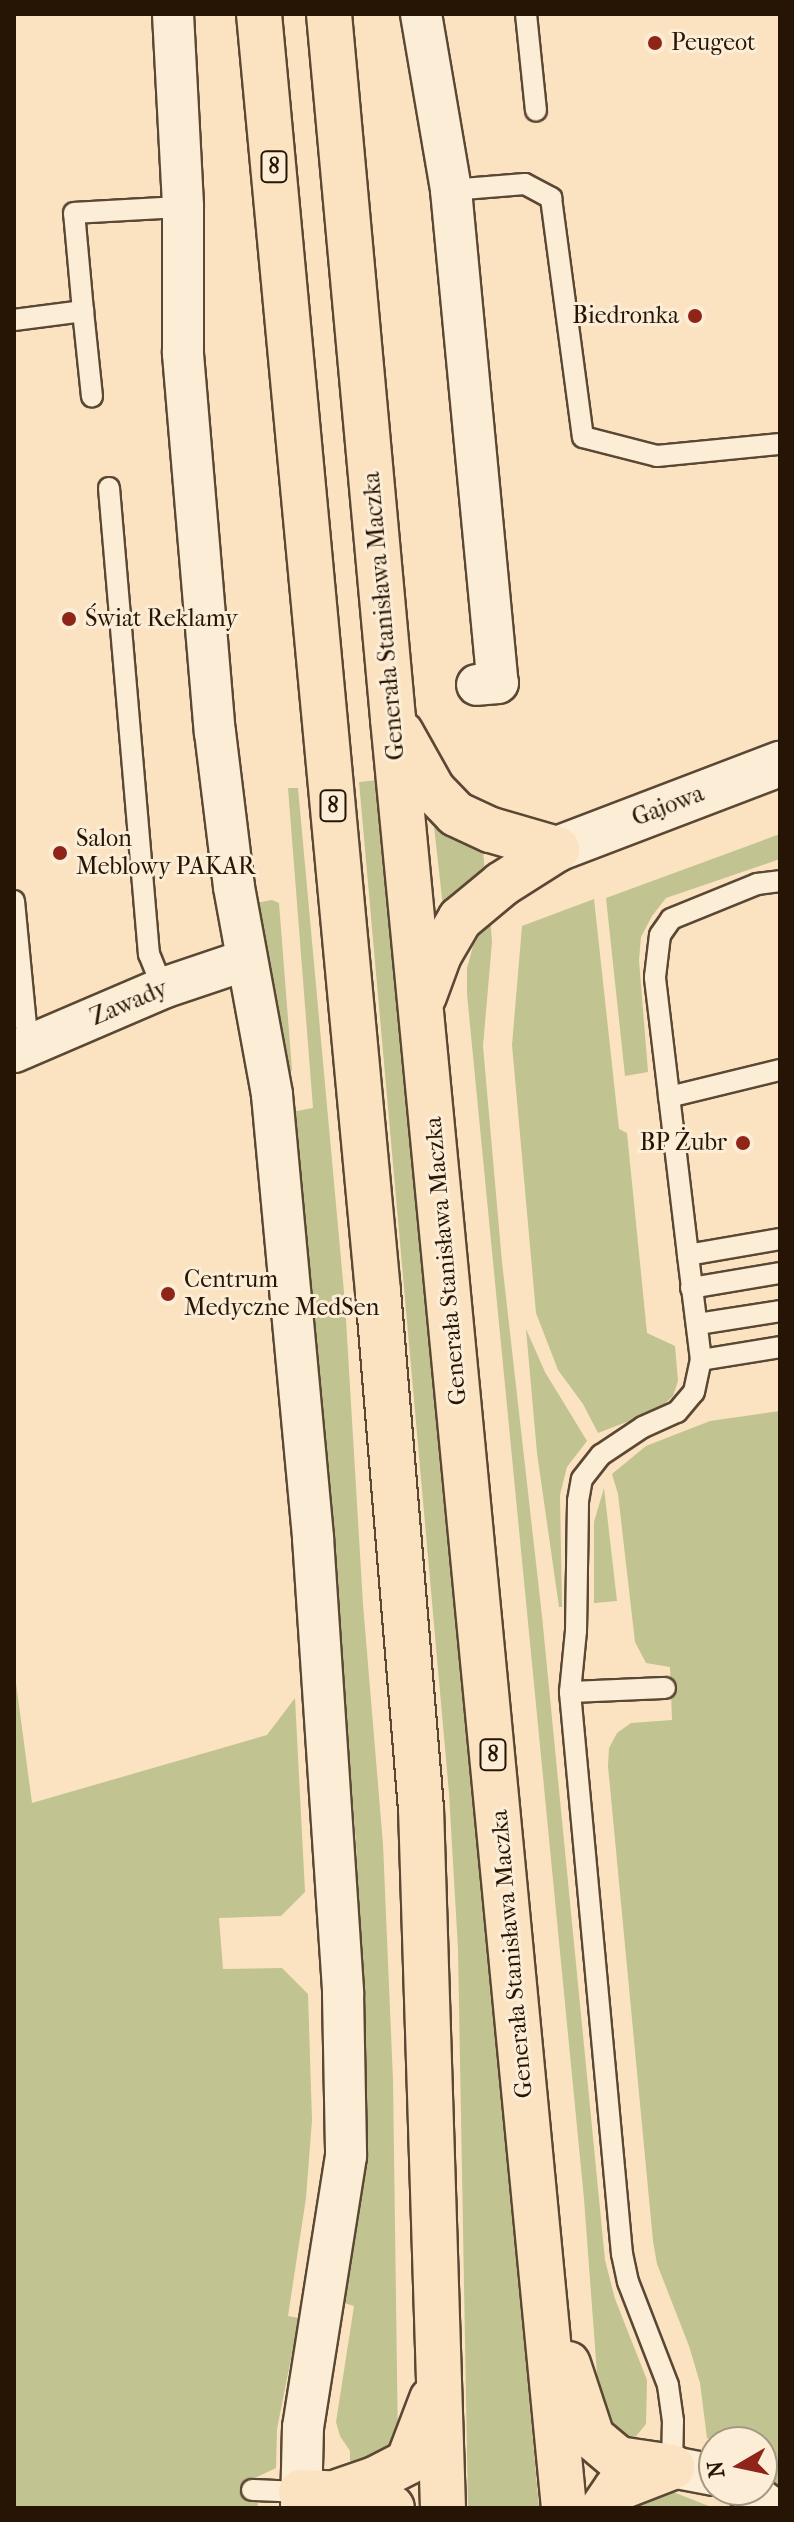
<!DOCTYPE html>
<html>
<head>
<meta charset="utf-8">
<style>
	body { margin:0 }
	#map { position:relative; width:794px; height:2522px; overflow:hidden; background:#fbe3c2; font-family:"IM FELL French Canon",serif }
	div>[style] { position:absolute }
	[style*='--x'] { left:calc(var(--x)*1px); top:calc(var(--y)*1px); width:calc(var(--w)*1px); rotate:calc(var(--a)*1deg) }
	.green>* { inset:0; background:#c1c391 }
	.roads { filter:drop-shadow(2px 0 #5b4834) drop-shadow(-2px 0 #5b4834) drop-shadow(0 2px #5b4834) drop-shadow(0 -2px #5b4834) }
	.lane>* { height:20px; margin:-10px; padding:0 10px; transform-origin:10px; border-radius:10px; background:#fcedd7 }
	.street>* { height:40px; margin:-20px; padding:0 20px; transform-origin:20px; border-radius:20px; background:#fcedd7 }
	.secondary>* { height:44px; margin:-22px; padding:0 22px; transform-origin:22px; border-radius:22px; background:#fcedd7 }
	.highway>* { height:44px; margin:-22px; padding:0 22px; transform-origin:22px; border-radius:22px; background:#fbe3c2 }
	.dots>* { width:22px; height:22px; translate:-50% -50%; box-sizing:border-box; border:4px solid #fcedd7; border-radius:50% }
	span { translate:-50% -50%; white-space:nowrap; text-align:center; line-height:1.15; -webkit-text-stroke:6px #fcedd7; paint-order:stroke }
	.shield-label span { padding:2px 6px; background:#fcedd7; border:2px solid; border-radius:6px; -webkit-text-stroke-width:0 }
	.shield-label { font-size:22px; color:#261504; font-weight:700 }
	.poi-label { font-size:24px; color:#261504 }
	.left { translate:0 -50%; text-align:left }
	.right { translate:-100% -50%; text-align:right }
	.street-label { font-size:24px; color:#261504 }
	.frame { position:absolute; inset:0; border:16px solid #261504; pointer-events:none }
	.north { position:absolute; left:698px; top:2426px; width:80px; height:80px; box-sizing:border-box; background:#fcedd7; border:2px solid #a69783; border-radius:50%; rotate:261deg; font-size:22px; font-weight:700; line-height:32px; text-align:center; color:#261504 }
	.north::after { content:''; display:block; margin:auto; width:28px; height:36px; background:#8f2418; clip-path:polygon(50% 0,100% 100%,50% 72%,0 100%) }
</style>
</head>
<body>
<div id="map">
	<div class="green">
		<i style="clip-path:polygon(378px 780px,500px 2065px,539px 2508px,468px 2508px,458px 1949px,449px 1793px,359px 782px)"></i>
		<i style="clip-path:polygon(288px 788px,298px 788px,345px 1303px,363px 1604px,383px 1844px,393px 2080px,398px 2445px,360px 2464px,350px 2461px,350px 2451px,340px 2436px,336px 2422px,354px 2306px,341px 2302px,362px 1996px,356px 1843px,335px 1567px,291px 1112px,313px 1108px)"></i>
		<i style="clip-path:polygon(433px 817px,483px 849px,485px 876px,444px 916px)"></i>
		<i style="clip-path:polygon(780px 834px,780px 859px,666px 898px,652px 916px,641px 937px,639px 960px,648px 1072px,625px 1076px,606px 898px)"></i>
		<i style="clip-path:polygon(594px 899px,619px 1129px,627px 1133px,647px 1333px,675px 1346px,678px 1381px,673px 1396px,658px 1410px,598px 1433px,583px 1404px,558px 1370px,536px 1313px,512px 1045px,522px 926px)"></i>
		<i style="clip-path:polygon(272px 900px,279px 903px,292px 1070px,286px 1078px,256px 903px)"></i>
		<i style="clip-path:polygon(490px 916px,492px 942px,483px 1046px,502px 1262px,542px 1616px,605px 2260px,615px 2299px,647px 2380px,646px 2424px,629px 2445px,600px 2414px,584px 2199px,467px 994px,467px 968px,473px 946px)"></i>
		<i style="clip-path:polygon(526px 1329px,545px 1372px,587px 1441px,567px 1467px,560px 1495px,562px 1607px,559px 1607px,537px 1453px)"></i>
		<i style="clip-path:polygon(780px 1411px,780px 2508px,728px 2508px,734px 2490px,762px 2490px,762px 2442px,717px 2442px,707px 2438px,700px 2383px,689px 2346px,657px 2264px,653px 2241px,608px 1766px,609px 1748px,617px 1733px,631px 1723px,672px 1720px,670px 1667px,646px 1663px,635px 1642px,618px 1494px,612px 1474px,646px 1446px,710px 1421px)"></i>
		<i style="clip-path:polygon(604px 1488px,617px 1601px,594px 1603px,594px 1522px)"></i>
		<i style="clip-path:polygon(14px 1668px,32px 1803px,267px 1735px,295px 1698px,305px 1892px,281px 1916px,219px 1918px,223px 1969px,282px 1968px,308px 1994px,312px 2120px,306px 2198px,288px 2316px,299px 2318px,277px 2429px,276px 2468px,253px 2479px,258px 2506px,263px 2508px,14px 2508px)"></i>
		<i style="clip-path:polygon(673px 2492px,714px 2508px,629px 2508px,659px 2493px)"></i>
	</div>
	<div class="roads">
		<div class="lane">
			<i style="--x:526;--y:14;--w:97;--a:84.1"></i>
			<i style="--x:451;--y:190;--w:74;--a:-4.6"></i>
			<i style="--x:525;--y:184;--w:30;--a:28"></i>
			<i style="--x:551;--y:198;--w:241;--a:82.4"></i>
			<i style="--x:583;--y:437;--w:76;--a:14.4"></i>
			<i style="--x:657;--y:456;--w:124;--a:-5.6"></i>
			<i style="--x:83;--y:311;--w:86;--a:84"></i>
			<i style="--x:14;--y:320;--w:70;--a:-7.4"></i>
			<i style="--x:83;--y:311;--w:98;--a:-95.2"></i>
			<i style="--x:74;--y:213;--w:109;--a:-3.2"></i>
			<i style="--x:109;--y:488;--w:468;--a:85.1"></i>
			<i style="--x:149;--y:954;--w:37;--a:68"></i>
			<i style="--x:14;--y:901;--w:146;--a:84.5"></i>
			<i style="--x:669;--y:1097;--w:114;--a:-13.7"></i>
			<i style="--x:688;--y:1255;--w:280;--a:-96.8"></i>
			<i style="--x:655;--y:977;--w:42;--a:-83.2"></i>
			<i style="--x:660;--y:935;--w:19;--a:-55"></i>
			<i style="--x:671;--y:919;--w:93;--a:-22.1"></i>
			<i style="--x:757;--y:884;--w:23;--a:-7"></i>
			<i style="--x:691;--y:1288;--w:90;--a:-9.6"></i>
			<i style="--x:698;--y:1324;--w:83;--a:-9"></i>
			<i style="--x:701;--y:1360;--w:80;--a:-9.3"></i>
			<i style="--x:570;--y:1692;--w:95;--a:-2.4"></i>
			<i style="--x:672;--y:2467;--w:46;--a:-88.8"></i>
			<i style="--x:673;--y:2421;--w:36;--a:-98"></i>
			<i style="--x:668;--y:2385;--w:110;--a:-111.2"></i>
			<i style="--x:628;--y:2282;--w:29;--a:-102"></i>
			<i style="--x:622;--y:2254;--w:564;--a:-95.29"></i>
			<i style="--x:570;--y:1692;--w:61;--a:-84.4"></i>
			<i style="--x:576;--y:1631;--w:130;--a:-89.1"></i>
			<i style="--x:578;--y:1501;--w:22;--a:-80"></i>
			<i style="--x:582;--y:1479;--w:31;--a:-52"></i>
			<i style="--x:601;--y:1455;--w:50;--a:-33.7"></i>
			<i style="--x:643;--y:1427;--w:37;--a:-24"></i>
			<i style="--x:677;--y:1412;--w:26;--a:-50"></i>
			<i style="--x:694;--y:1392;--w:33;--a:-78"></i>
			<i style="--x:701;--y:1360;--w:106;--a:-97.1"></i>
			<i style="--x:688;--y:1255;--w:93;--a:-9.9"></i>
			<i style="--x:252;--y:2490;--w:49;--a:2.3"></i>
		</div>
		<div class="street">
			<i style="--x:173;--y:14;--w:193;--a:87"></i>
			<i style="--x:183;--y:207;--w:147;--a:90"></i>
			<i style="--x:183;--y:354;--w:379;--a:85.2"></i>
			<i style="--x:215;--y:732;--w:156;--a:83"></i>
			<i style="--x:234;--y:887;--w:211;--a:79.6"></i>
			<i style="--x:272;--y:1095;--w:445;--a:84.7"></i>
			<i style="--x:313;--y:1538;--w:457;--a:86.2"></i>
			<i style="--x:343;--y:1994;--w:162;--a:88.9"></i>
			<i style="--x:346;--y:2156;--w:274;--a:99"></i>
			<i style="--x:303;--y:2427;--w:81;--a:91.4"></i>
			<i style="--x:421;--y:14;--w:179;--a:80.3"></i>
			<i style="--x:451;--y:190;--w:495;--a:84.6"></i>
			<i style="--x:498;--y:683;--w:21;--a:175"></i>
			<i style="--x:14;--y:1052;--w:162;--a:-23.2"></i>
			<i style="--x:163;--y:988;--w:88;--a:-18.6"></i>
			<i style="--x:672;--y:2467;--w:43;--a:10.8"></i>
			<i style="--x:747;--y:2490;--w:31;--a:36"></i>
		</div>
		<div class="secondary">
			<i style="--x:557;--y:849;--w:239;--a:-20.9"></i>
		</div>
		<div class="highway">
			<i style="--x:259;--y:14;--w:1284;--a:84.68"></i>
			<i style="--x:378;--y:1292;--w:518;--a:85.24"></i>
			<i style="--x:421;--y:1808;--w:700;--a:88.2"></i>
			<i style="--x:329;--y:14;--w:708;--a:84.81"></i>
			<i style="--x:393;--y:719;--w:1797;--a:84.54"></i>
			<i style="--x:401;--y:733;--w:65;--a:60.7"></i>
			<i style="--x:433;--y:790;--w:33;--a:46"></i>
			<i style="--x:456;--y:814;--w:38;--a:25"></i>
			<i style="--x:491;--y:830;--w:69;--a:16.1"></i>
			<i style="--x:424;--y:996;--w:44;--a:-69.9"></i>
			<i style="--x:439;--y:955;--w:42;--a:-59.7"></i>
			<i style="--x:460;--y:919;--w:55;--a:-39.8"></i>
			<i style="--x:502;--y:884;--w:65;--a:-32.5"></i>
			<i style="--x:568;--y:2364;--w:77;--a:71.8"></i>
			<i style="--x:592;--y:2437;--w:34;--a:40"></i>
			<i style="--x:618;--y:2459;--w:55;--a:8.4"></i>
			<i style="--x:340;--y:2491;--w:37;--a:-19"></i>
			<i style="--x:375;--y:2479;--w:37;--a:-27"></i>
			<i style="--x:408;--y:2462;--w:67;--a:-69.1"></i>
			<i style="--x:301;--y:2492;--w:67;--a:2.6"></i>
			<i style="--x:368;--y:2495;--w:27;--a:28"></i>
			<i style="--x:603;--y:2508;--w:23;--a:-56"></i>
			<i style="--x:616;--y:2489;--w:58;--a:-21.3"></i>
		</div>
	</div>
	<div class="dots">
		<i style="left:655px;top:43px;background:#8f2418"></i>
		<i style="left:695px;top:316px;background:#8f2418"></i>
		<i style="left:69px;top:619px;background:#8f2418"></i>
		<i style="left:60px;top:853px;background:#8f2418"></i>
		<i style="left:743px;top:1143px;background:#8f2418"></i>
		<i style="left:168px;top:1294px;background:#8f2418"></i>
	</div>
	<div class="shield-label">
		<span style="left:274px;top:167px">8</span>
		<span style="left:333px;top:806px">8</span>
		<span style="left:493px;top:1755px">8</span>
	</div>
	<div class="poi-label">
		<span class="left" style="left:671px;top:43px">Peugeot</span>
		<span class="right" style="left:679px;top:316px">Biedronka</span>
		<span class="left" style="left:85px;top:619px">Świat Reklamy</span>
		<span class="left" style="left:76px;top:853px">Salon<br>Meblowy PAKAR</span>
		<span class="right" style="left:727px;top:1143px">BP Żubr</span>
		<span class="left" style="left:184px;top:1294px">Centrum<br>Medyczne MedSen</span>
	</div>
	<div class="street-label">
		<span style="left:384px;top:616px;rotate:-95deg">Generała Stanisława Maczka</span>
		<span style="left:668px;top:806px;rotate:-21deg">Gajowa</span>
		<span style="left:129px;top:1003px;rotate:-23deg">Zawady</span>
		<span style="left:446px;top:1261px;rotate:-95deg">Generała Stanisława Maczka</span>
		<span style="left:512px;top:1954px;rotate:-95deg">Generała Stanisława Maczka</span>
	</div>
	<div class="frame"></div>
	<div class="north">N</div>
</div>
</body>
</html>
